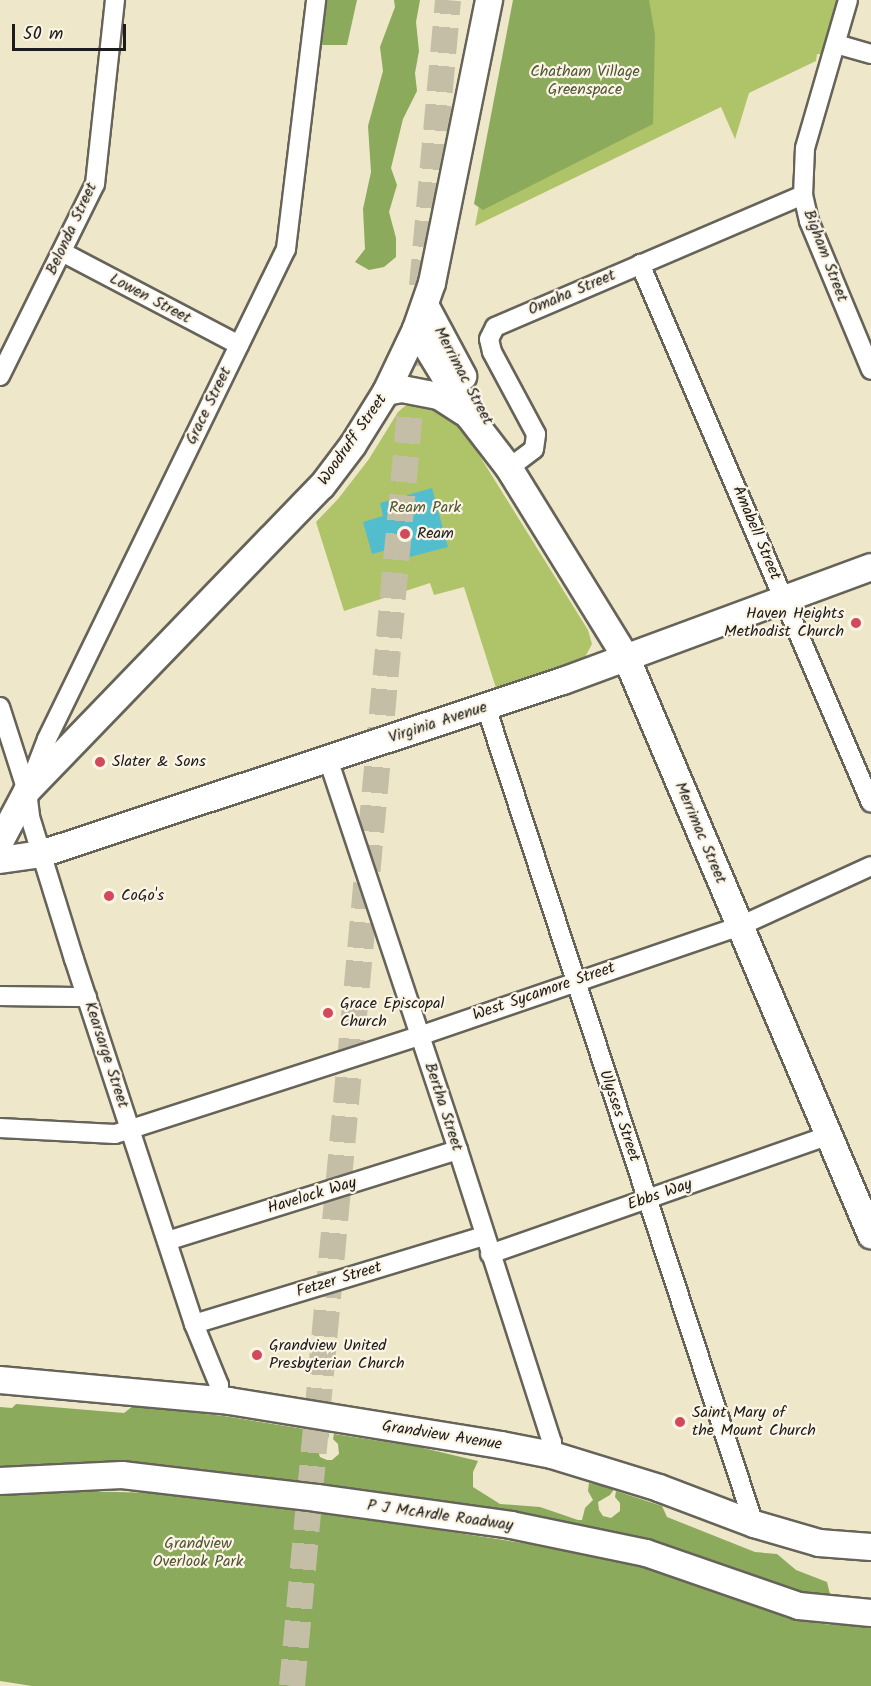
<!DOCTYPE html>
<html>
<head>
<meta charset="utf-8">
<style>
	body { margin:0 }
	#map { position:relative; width:871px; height:1686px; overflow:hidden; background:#eee7c9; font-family:Kalam,sans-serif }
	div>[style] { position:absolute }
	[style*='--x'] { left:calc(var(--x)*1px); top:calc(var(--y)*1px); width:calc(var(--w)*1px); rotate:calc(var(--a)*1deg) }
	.green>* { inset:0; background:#afc468 }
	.forest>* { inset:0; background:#8baa5c }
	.water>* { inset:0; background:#52bdcd }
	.secondary-tunnel>* { height:26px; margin-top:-13px; transform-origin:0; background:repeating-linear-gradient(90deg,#c4bea6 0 26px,transparent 0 39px) }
	.roads { filter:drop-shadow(2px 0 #666359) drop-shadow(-2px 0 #666359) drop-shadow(0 2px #666359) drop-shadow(0 -2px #666359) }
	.street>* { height:18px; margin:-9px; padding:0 9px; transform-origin:9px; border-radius:9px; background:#fff }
	.secondary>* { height:26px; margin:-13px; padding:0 13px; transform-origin:13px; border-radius:13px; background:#fff }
	.dots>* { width:16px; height:16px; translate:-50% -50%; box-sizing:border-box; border:3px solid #fcf5e5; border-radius:50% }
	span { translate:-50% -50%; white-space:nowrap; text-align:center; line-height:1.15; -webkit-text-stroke:4.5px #fcf5e5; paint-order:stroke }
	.park-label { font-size:16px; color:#4f5737 }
	.street-label { font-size:16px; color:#1c1c1c }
	.poi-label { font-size:16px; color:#1c1c1c }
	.left { translate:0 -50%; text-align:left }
	.right { translate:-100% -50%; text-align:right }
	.scale { position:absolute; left:12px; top:24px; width:114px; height:27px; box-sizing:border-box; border:3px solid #1c1c1c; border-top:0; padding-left:8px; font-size:18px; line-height:21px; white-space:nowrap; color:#1c1c1c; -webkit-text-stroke:4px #fcf5e5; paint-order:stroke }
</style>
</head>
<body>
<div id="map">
	<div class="green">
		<i style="clip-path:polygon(519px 0,837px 0,821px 54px,817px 54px,816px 61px,749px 93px,735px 139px,721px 107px,475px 226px)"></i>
		<i style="clip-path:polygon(421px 404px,452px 420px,466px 434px,588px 630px,592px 644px,584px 659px,496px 688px,464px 587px,434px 595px,430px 583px,344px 611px,316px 522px,338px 499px,369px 459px,398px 412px,405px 406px)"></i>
	</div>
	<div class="forest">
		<i style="clip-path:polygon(327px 0,357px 0,347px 45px,322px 45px)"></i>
		<i style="clip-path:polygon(394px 0,420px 0,416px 22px,419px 51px,415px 73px,417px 91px,403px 119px,391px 168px,397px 185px,389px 212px,396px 238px,396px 257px,384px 267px,369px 270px,355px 262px,365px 249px,363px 209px,371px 172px,368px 126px,383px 71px,380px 47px,395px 7px)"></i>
		<i style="clip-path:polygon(513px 0,649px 0,655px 35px,653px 124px,483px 210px,474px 204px)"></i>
		<i style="clip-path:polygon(16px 1404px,124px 1413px,133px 1406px,224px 1416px,304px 1429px,329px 1434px,328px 1439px,322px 1441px,317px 1449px,320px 1457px,327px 1460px,332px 1460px,339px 1454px,338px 1444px,333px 1439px,334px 1434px,419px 1447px,478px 1461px,473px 1472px,473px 1487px,500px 1504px,540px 1507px,578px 1520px,582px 1520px,585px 1508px,593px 1500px,588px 1491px,589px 1483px,615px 1488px,610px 1495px,598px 1502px,599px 1510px,603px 1516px,611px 1518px,620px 1511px,620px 1503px,615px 1497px,616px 1491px,662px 1506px,667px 1517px,755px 1552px,777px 1554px,796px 1570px,827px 1582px,830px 1594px,823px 1599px,329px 1489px,191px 1469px,114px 1468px,0 1472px,0 1407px,12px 1408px)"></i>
		<i style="clip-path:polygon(66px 1491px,163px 1493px,271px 1504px,542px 1546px,645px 1566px,786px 1617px,823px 1624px,871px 1627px,871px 1686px,32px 1686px,0 1681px,0 1494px)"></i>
	</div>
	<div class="water">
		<i style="clip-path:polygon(432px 488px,448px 547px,398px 560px,394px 548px,372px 554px,363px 522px,383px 516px,380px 503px)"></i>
	</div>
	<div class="secondary-tunnel">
		<i style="--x:422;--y:286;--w:287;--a:-84.8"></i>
		<i style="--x:292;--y:1686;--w:1366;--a:-84.71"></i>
	</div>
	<div class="roads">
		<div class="street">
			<i style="--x:848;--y:0;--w:154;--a:106.2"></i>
			<i style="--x:805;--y:148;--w:47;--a:92.4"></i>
			<i style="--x:803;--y:195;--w:27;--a:77"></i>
			<i style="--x:809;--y:221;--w:161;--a:67.4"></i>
			<i style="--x:836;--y:44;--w:36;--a:16"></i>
			<i style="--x:62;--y:252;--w:200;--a:27.7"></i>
			<i style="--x:640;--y:264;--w:586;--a:66.8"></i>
			<i style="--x:0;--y:376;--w:214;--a:-63.7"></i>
			<i style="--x:95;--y:184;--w:185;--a:-83.8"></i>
			<i style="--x:509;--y:468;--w:31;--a:-37"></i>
			<i style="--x:534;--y:449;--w:15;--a:-82"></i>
			<i style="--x:536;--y:434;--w:93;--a:-118.2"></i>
			<i style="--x:492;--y:352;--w:13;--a:-103"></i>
			<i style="--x:489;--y:339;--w:13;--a:-63"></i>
			<i style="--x:495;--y:327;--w:335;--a:-23.2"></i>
			<i style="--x:0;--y:707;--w:88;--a:72.2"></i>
			<i style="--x:27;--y:791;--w:26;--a:83"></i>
			<i style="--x:30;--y:817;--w:149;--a:72.8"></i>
			<i style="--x:74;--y:959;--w:384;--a:71.8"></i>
			<i style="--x:194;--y:1324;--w:66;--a:67.7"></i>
			<i style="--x:219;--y:1385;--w:14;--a:94"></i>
			<i style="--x:486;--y:707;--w:860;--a:71.84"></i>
			<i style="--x:328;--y:759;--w:412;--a:71.6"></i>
			<i style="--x:458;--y:1150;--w:307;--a:72.2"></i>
			<i style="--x:552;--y:1442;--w:13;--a:90"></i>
			<i style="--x:30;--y:783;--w:47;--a:-68.9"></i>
			<i style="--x:47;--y:739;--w:545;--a:-64"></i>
			<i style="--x:286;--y:249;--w:251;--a:-83.1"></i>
			<i style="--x:0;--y:996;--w:87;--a:0.7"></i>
			<i style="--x:0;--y:1128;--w:115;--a:3"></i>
			<i style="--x:115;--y:1134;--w:17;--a:-17"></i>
			<i style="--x:131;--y:1129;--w:303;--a:-17.9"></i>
			<i style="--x:419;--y:1036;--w:339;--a:-18.9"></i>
			<i style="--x:740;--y:926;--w:144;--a:-24.6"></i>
			<i style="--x:167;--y:1241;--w:305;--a:-17.4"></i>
			<i style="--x:490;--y:1254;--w:359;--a:-19.3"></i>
			<i style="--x:194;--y:1324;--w:303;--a:-16.9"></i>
		</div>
		<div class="secondary">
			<i style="--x:425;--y:305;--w:81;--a:61.8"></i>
			<i style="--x:416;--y:329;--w:102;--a:58.7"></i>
			<i style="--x:469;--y:416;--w:66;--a:52.4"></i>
			<i style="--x:509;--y:468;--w:225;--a:58.3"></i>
			<i style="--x:627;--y:659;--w:626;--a:67.04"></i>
			<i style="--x:386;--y:392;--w:16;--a:-11"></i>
			<i style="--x:402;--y:389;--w:38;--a:11"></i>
			<i style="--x:439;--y:396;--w:30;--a:33"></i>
			<i style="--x:0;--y:842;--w:58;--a:-62.1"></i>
			<i style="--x:27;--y:791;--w:424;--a:-46"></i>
			<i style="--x:322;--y:486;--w:51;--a:-52.9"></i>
			<i style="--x:353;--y:445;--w:62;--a:-58.1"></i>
			<i style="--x:386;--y:392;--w:70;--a:-64.5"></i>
			<i style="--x:416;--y:329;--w:49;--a:-70.8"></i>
			<i style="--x:432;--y:283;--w:289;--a:-78.6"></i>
			<i style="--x:0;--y:860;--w:41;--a:-8.3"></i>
			<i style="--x:41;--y:854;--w:550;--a:-18.34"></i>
			<i style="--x:563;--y:681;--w:328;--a:-20.3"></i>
			<i style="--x:0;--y:1380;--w:230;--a:5.2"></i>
			<i style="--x:229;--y:1401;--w:276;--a:9.2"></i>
			<i style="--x:501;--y:1445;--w:52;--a:11.1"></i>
			<i style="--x:552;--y:1455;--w:112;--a:17.1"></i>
			<i style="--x:659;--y:1488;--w:102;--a:20.8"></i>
			<i style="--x:754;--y:1524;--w:68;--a:16.3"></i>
			<i style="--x:819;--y:1543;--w:52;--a:4.4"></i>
			<i style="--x:0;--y:1481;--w:122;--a:-2.8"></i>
			<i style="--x:122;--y:1475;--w:196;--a:6.7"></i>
			<i style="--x:317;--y:1498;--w:196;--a:7.9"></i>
			<i style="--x:511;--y:1525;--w:138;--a:11.7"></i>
			<i style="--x:646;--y:1553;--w:162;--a:19.1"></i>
			<i style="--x:799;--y:1606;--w:72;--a:5.6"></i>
		</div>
	</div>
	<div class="dots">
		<i style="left:405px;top:534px;background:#d1495b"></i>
		<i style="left:856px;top:623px;background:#d1495b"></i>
		<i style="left:100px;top:762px;background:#d1495b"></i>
		<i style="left:109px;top:896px;background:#d1495b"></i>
		<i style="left:328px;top:1013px;background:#d1495b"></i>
		<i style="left:257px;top:1355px;background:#d1495b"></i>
		<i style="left:680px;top:1422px;background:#d1495b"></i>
	</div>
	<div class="park-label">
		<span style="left:585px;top:81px">Chatham Village<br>Greenspace</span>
		<span style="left:425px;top:508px">Ream Park</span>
		<span style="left:198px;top:1553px">Grandview<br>Overlook Park</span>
	</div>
	<div class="street-label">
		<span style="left:72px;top:229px;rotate:-65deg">Belonda Street</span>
		<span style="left:825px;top:256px;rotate:69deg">Bigham Street</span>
		<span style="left:572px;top:293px;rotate:-23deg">Omaha Street</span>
		<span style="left:150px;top:299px;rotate:28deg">Lowen Street</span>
		<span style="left:463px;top:376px;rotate:62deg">Merrimac Street</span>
		<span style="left:209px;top:406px;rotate:-64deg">Grace Street</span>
		<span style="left:353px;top:440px;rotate:-55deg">Woodruff Street</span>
		<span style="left:756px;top:533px;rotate:67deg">Amabell Street</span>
		<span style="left:438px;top:723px;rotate:-18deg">Virginia Avenue</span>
		<span style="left:700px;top:833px;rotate:67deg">Merrimac Street</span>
		<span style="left:544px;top:992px;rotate:-19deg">West Sycamore Street</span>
		<span style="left:106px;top:1055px;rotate:72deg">Kearsarge Street</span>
		<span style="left:443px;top:1107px;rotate:72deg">Bertha Street</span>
		<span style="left:619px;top:1116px;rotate:71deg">Ulysses Street</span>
		<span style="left:660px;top:1195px;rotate:-19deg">Ebbs Way</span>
		<span style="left:312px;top:1196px;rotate:-17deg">Havelock Way</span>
		<span style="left:339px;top:1280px;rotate:-17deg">Fetzer Street</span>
		<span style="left:442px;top:1436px;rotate:9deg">Grandview Avenue</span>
		<span style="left:440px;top:1516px;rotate:8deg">P J McArdle Roadway</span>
	</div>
	<div class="poi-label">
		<span class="left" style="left:417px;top:534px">Ream</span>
		<span class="right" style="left:844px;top:623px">Haven Heights<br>Methodist Church</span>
		<span class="left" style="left:112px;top:762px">Slater &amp; Sons</span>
		<span class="left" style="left:121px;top:896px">CoGo's</span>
		<span class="left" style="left:340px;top:1013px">Grace Episcopal<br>Church</span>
		<span class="left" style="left:269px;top:1355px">Grandview United<br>Presbyterian Church</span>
		<span class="left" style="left:692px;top:1422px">Saint Mary of<br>the Mount Church</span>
	</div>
	<div class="scale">50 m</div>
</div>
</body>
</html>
